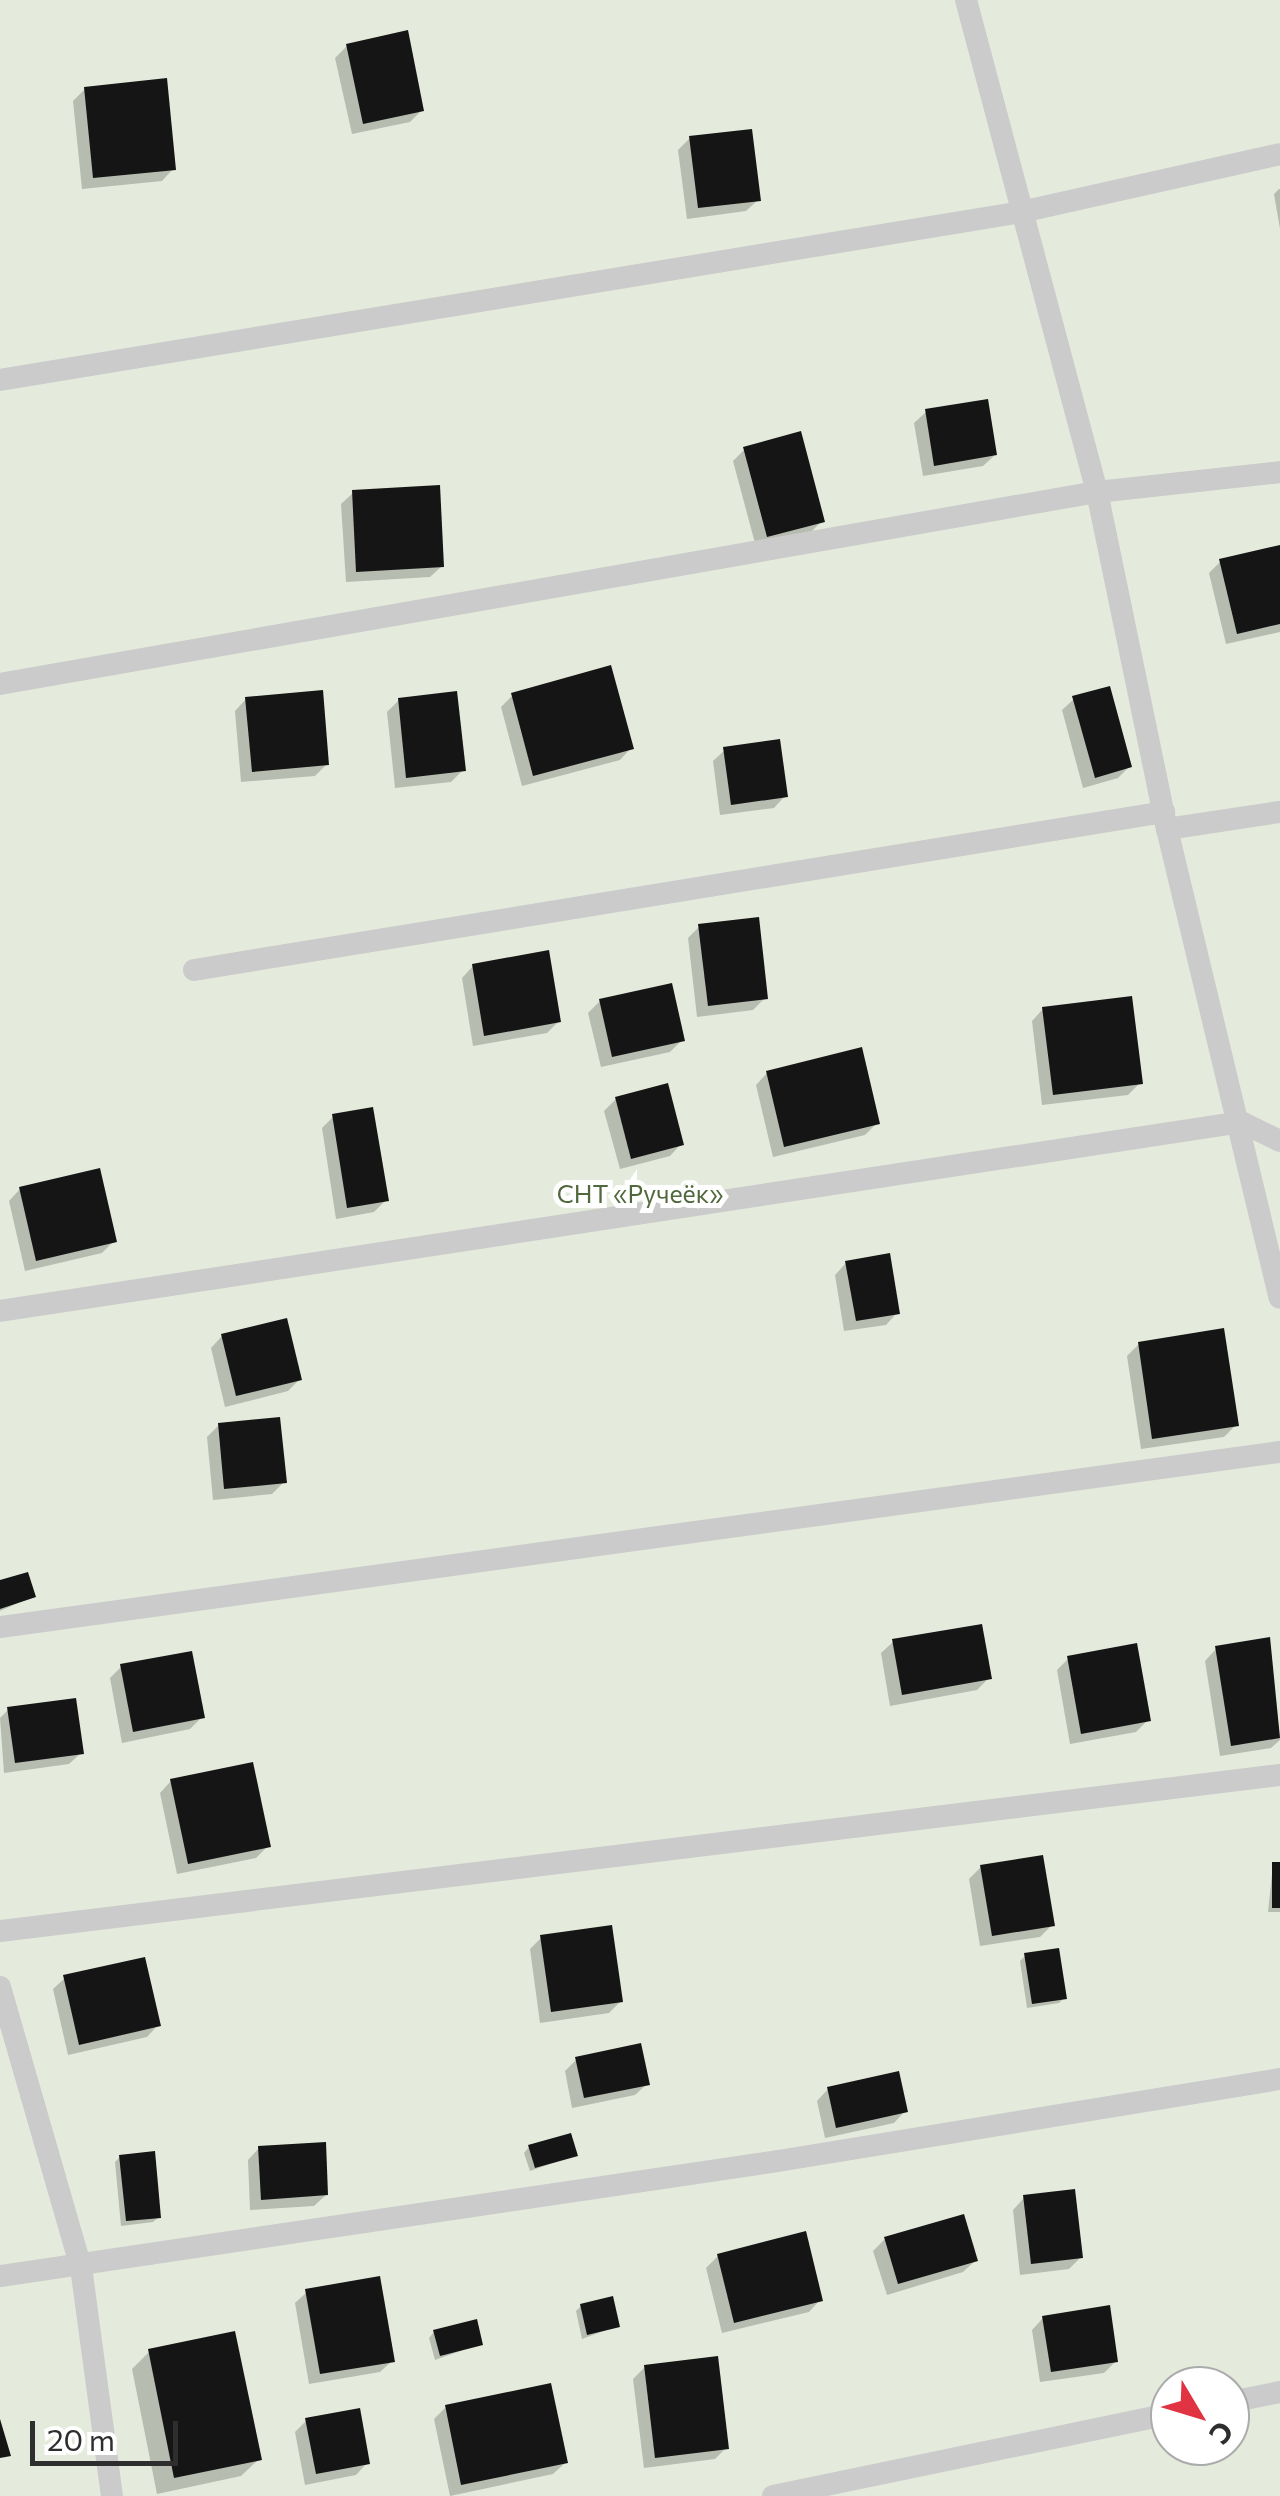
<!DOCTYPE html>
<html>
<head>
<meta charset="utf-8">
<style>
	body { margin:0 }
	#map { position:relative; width:1280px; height:2496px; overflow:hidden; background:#fff; font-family:Commissioner,sans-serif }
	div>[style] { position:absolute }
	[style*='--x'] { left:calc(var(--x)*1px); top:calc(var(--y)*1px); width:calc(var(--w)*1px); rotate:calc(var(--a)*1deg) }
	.green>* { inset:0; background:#e4ebdc }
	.shadow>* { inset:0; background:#0003 }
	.building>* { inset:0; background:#151515 }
	.service>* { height:22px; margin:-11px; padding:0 11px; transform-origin:11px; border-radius:11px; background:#cbcbcb }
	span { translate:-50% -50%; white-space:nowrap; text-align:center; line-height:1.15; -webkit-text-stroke:10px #fff; paint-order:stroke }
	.park-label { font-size:25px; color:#51683c }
	.north { position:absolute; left:1150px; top:2366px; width:100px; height:100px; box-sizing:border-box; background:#fff; border:2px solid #ababab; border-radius:50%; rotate:128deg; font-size:28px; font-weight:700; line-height:40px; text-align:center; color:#2e2e2e }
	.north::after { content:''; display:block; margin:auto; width:35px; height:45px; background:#e13442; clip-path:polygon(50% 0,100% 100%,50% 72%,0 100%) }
	.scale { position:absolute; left:30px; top:2421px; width:148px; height:45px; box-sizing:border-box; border:5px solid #2e2e2e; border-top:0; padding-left:12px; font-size:30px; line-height:35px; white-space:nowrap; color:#2e2e2e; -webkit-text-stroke:8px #fff; paint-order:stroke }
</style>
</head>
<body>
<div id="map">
	<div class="green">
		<i style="clip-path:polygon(evenodd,0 0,1280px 0,1280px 2496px,0 2496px,0 0,1170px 2386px,1230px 2386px,1230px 2446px,1170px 2446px,1170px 2386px)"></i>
	</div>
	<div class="shadow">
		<i style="clip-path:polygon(347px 46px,422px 110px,410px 122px,352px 134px,335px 58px)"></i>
		<i style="clip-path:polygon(85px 89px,173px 169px,162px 181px,82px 189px,73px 101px)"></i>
		<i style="clip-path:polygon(690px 138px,758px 200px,746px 211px,687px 219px,678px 150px)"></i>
		<i style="clip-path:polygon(1279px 189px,1280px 189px,1280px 229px,1274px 194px)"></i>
		<i style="clip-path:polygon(926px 412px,995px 455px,983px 466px,923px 476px,914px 423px)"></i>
		<i style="clip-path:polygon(745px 449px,822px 521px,810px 533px,756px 547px,733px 461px)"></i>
		<i style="clip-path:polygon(353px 493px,442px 566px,430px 577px,346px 582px,341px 504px)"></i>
		<i style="clip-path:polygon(1280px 547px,1280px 632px,1226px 644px,1209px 573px,1220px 562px)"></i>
		<i style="clip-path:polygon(512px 696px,631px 748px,620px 760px,522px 786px,501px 707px)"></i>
		<i style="clip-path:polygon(246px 699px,327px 764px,315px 776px,241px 782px,235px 711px)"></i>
		<i style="clip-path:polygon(1074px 699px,1129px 767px,1118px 778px,1083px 788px,1062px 710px)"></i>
		<i style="clip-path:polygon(399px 700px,463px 770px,451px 782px,395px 788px,387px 712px)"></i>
		<i style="clip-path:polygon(725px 750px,785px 796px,774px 808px,720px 815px,713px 761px)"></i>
		<i style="clip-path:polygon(699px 927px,765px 998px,753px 1010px,697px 1017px,688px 938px)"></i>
		<i style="clip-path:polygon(473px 966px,559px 1021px,547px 1033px,473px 1046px,462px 978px)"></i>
		<i style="clip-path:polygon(600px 1001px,682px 1040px,670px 1052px,601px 1067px,588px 1013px)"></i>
		<i style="clip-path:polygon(1043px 1009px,1140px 1083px,1128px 1095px,1042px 1105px,1032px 1021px)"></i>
		<i style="clip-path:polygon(767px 1073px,877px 1123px,865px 1135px,773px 1157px,756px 1085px)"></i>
		<i style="clip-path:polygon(616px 1099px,681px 1144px,670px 1156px,620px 1169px,604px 1111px)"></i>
		<i style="clip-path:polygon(334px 1116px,386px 1200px,374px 1212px,336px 1219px,322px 1128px)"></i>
		<i style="clip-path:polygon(20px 1189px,114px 1241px,102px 1253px,25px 1271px,9px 1201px)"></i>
		<i style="clip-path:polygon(846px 1263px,897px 1313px,886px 1325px,844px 1331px,835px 1275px)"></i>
		<i style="clip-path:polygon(222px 1336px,299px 1380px,288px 1391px,225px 1407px,211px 1348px)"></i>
		<i style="clip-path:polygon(1139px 1344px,1236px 1425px,1224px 1437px,1141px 1449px,1127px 1356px)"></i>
		<i style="clip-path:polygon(219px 1425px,284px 1482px,272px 1494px,213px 1500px,207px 1437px)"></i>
		<i style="clip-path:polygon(0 1583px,34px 1596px,0 1611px)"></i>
		<i style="clip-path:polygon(1268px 1640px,1280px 1740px,1271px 1748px,1220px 1756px,1205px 1661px,1216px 1649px)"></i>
		<i style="clip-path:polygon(893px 1642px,989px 1678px,977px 1690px,890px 1706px,881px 1653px)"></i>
		<i style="clip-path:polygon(1068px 1659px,1148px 1720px,1136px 1732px,1070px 1744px,1057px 1670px)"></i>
		<i style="clip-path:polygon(121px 1667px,202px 1717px,190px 1729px,122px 1743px,110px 1678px)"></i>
		<i style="clip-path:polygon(8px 1710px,81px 1753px,69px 1764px,4px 1773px,0 1718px)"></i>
		<i style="clip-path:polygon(171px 1781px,268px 1846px,256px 1858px,177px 1874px,160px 1793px)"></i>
		<i style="clip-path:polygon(1273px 1864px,1280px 1864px,1280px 1912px,1268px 1912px)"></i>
		<i style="clip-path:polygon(981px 1867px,1052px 1925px,1040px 1937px,980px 1946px,969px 1879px)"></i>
		<i style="clip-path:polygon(541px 1938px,621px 2001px,609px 2013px,540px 2023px,530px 1949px)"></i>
		<i style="clip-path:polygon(1025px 1956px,1064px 1998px,1059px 2003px,1027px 2008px,1020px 1961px)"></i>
		<i style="clip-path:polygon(65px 1978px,158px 2025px,147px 2037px,68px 2055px,53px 1989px)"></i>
		<i style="clip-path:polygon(577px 2059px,647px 2084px,635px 2095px,572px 2108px,565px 2071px)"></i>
		<i style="clip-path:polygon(828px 2089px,905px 2111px,894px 2123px,825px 2138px,817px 2101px)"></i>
		<i style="clip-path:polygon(529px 2147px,575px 2155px,530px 2171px,524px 2153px)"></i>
		<i style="clip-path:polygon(259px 2148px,326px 2195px,314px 2206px,250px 2210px,248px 2160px)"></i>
		<i style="clip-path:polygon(120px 2157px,159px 2217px,153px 2222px,121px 2226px,115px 2162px)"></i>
		<i style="clip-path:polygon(1024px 2198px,1081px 2257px,1069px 2269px,1020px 2275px,1013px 2210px)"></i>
		<i style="clip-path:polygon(885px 2239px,975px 2261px,963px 2272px,887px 2295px,873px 2251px)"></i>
		<i style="clip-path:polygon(718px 2256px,820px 2300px,809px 2312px,722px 2333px,706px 2268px)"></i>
		<i style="clip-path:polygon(307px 2292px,392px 2361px,380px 2372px,309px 2384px,295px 2303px)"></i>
		<i style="clip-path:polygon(581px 2306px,617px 2326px,582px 2339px,576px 2311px)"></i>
		<i style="clip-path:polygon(1043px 2318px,1116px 2361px,1104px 2373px,1040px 2382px,1032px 2330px)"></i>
		<i style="clip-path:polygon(434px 2332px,480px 2344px,435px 2360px,429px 2338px)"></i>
		<i style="clip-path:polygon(149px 2352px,259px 2459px,241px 2476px,157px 2494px,132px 2369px)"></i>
		<i style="clip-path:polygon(645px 2367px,726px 2448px,715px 2459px,644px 2468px,633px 2379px)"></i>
		<i style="clip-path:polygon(446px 2407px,565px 2463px,553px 2474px,450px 2496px,434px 2419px)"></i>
		<i style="clip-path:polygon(307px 2420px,367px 2463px,356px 2475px,305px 2485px,295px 2432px)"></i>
	</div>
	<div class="building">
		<i style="clip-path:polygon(408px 30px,424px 111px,363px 124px,346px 44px)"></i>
		<i style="clip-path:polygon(167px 78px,176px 170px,93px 178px,84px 87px)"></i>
		<i style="clip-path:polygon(752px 129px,761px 201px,698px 208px,689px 136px)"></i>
		<i style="clip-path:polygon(988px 399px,997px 455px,934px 466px,925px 409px)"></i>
		<i style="clip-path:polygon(801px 431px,825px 522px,767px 537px,743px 447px)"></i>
		<i style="clip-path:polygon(440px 485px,444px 567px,356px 572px,352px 490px)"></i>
		<i style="clip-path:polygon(1280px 545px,1280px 624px,1237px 634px,1219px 559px)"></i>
		<i style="clip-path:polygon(611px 665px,634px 749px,533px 776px,511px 693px)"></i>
		<i style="clip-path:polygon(1110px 686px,1132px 767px,1095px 778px,1072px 696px)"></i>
		<i style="clip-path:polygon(323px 690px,329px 765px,252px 772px,245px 697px)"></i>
		<i style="clip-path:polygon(457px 691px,466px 771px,406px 778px,398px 698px)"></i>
		<i style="clip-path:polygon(780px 739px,788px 797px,731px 805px,723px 747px)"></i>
		<i style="clip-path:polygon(759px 917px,768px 999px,708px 1006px,698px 924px)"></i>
		<i style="clip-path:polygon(549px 950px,561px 1022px,484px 1036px,472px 964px)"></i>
		<i style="clip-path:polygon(672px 983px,685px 1041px,612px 1057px,599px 999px)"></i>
		<i style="clip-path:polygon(1132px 996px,1143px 1084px,1053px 1095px,1042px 1007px)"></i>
		<i style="clip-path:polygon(862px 1047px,880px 1124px,784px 1147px,766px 1071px)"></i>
		<i style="clip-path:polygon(668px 1083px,684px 1145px,631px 1159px,615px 1097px)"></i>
		<i style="clip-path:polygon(373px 1107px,389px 1201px,347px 1208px,332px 1114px)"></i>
		<i style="clip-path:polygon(100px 1168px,117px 1242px,36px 1261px,19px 1187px)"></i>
		<i style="clip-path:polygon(890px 1253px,900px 1314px,856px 1321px,845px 1261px)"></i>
		<i style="clip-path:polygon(287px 1318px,302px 1380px,236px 1396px,221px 1334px)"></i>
		<i style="clip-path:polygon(1224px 1328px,1239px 1426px,1152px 1439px,1138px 1342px)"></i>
		<i style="clip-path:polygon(280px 1417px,287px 1483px,224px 1489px,218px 1423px)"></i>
		<i style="clip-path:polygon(28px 1572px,36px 1597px,0 1609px,0 1580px)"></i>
		<i style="clip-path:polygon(982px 1624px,992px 1679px,902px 1695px,892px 1639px)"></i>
		<i style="clip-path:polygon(1270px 1637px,1280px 1738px,1231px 1746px,1215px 1646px)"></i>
		<i style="clip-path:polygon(1137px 1643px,1151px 1721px,1081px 1734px,1067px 1656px)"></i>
		<i style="clip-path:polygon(192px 1651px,205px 1718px,133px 1732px,120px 1664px)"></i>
		<i style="clip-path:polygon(76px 1698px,84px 1754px,15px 1763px,7px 1707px)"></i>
		<i style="clip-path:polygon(253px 1762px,271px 1847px,188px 1864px,170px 1779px)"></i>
		<i style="clip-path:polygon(1043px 1855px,1055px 1926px,992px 1936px,980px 1865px)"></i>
		<i style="clip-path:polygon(1272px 1862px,1280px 1862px,1280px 1908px,1272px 1908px)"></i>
		<i style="clip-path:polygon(612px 1925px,623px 2002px,551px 2012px,540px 1935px)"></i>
		<i style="clip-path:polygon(1059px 1948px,1067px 1999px,1032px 2004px,1024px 1953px)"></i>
		<i style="clip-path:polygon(145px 1957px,161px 2026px,79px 2045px,63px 1975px)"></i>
		<i style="clip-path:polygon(641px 2043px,650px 2085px,584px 2098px,575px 2057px)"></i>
		<i style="clip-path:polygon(899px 2071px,908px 2112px,836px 2128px,827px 2087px)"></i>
		<i style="clip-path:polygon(571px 2133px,578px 2156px,535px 2168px,528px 2145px)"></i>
		<i style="clip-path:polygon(326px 2142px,328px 2195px,261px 2200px,258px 2146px)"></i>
		<i style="clip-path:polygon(155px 2151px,161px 2218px,126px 2221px,119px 2155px)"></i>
		<i style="clip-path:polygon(1075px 2189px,1083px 2258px,1031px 2264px,1023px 2195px)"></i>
		<i style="clip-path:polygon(964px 2214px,978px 2261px,898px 2284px,884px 2237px)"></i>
		<i style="clip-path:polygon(806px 2231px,823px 2301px,734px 2323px,717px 2254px)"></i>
		<i style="clip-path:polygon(380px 2276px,395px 2362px,320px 2374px,305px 2289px)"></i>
		<i style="clip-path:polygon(613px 2296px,620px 2327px,587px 2335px,580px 2304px)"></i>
		<i style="clip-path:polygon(1110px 2305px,1118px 2362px,1051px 2372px,1042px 2316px)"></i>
		<i style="clip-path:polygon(477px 2319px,483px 2345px,440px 2356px,433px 2330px)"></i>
		<i style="clip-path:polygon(235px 2331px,262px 2460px,174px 2478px,148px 2349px)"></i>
		<i style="clip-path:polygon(718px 2356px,729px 2449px,655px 2458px,644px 2365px)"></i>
		<i style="clip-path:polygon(551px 2383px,568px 2463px,461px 2485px,445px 2405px)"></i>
		<i style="clip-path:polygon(360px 2408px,370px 2464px,316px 2474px,305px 2418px)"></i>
		<i style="clip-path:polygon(0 2419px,11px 2456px,0 2458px)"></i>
	</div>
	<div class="service">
		<i style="--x:966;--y:0;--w:509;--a:75.09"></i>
		<i style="--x:1097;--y:492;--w:344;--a:78.3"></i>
		<i style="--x:1167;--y:829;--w:482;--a:76.5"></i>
		<i style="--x:0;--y:380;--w:1035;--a:-9.34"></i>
		<i style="--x:1021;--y:212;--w:265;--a:-12.6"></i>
		<i style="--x:0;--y:684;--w:1114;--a:-9.93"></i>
		<i style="--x:1097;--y:492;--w:184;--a:-6.2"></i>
		<i style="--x:1167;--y:829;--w:114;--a:-8.6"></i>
		<i style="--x:194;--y:970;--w:983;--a:-9.25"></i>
		<i style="--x:0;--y:1311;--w:1255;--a:-8.66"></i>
		<i style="--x:1241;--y:1122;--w:43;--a:26"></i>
		<i style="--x:0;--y:1627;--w:1292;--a:-7.79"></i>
		<i style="--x:0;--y:1931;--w:1289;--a:-6.95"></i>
		<i style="--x:0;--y:1987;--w:291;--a:73.9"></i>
		<i style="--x:81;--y:2267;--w:231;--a:82.3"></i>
		<i style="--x:0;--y:2276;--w:786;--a:-8.41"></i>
		<i style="--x:778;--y:2161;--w:509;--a:-9.28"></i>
		<i style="--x:1230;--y:2402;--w:51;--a:-11.3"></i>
		<i style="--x:773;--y:2496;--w:405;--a:-11.7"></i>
	</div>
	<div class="park-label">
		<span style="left:640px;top:1193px">СНТ «Ручеёк»</span>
	</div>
	<div class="north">С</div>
	<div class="scale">20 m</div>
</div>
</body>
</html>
